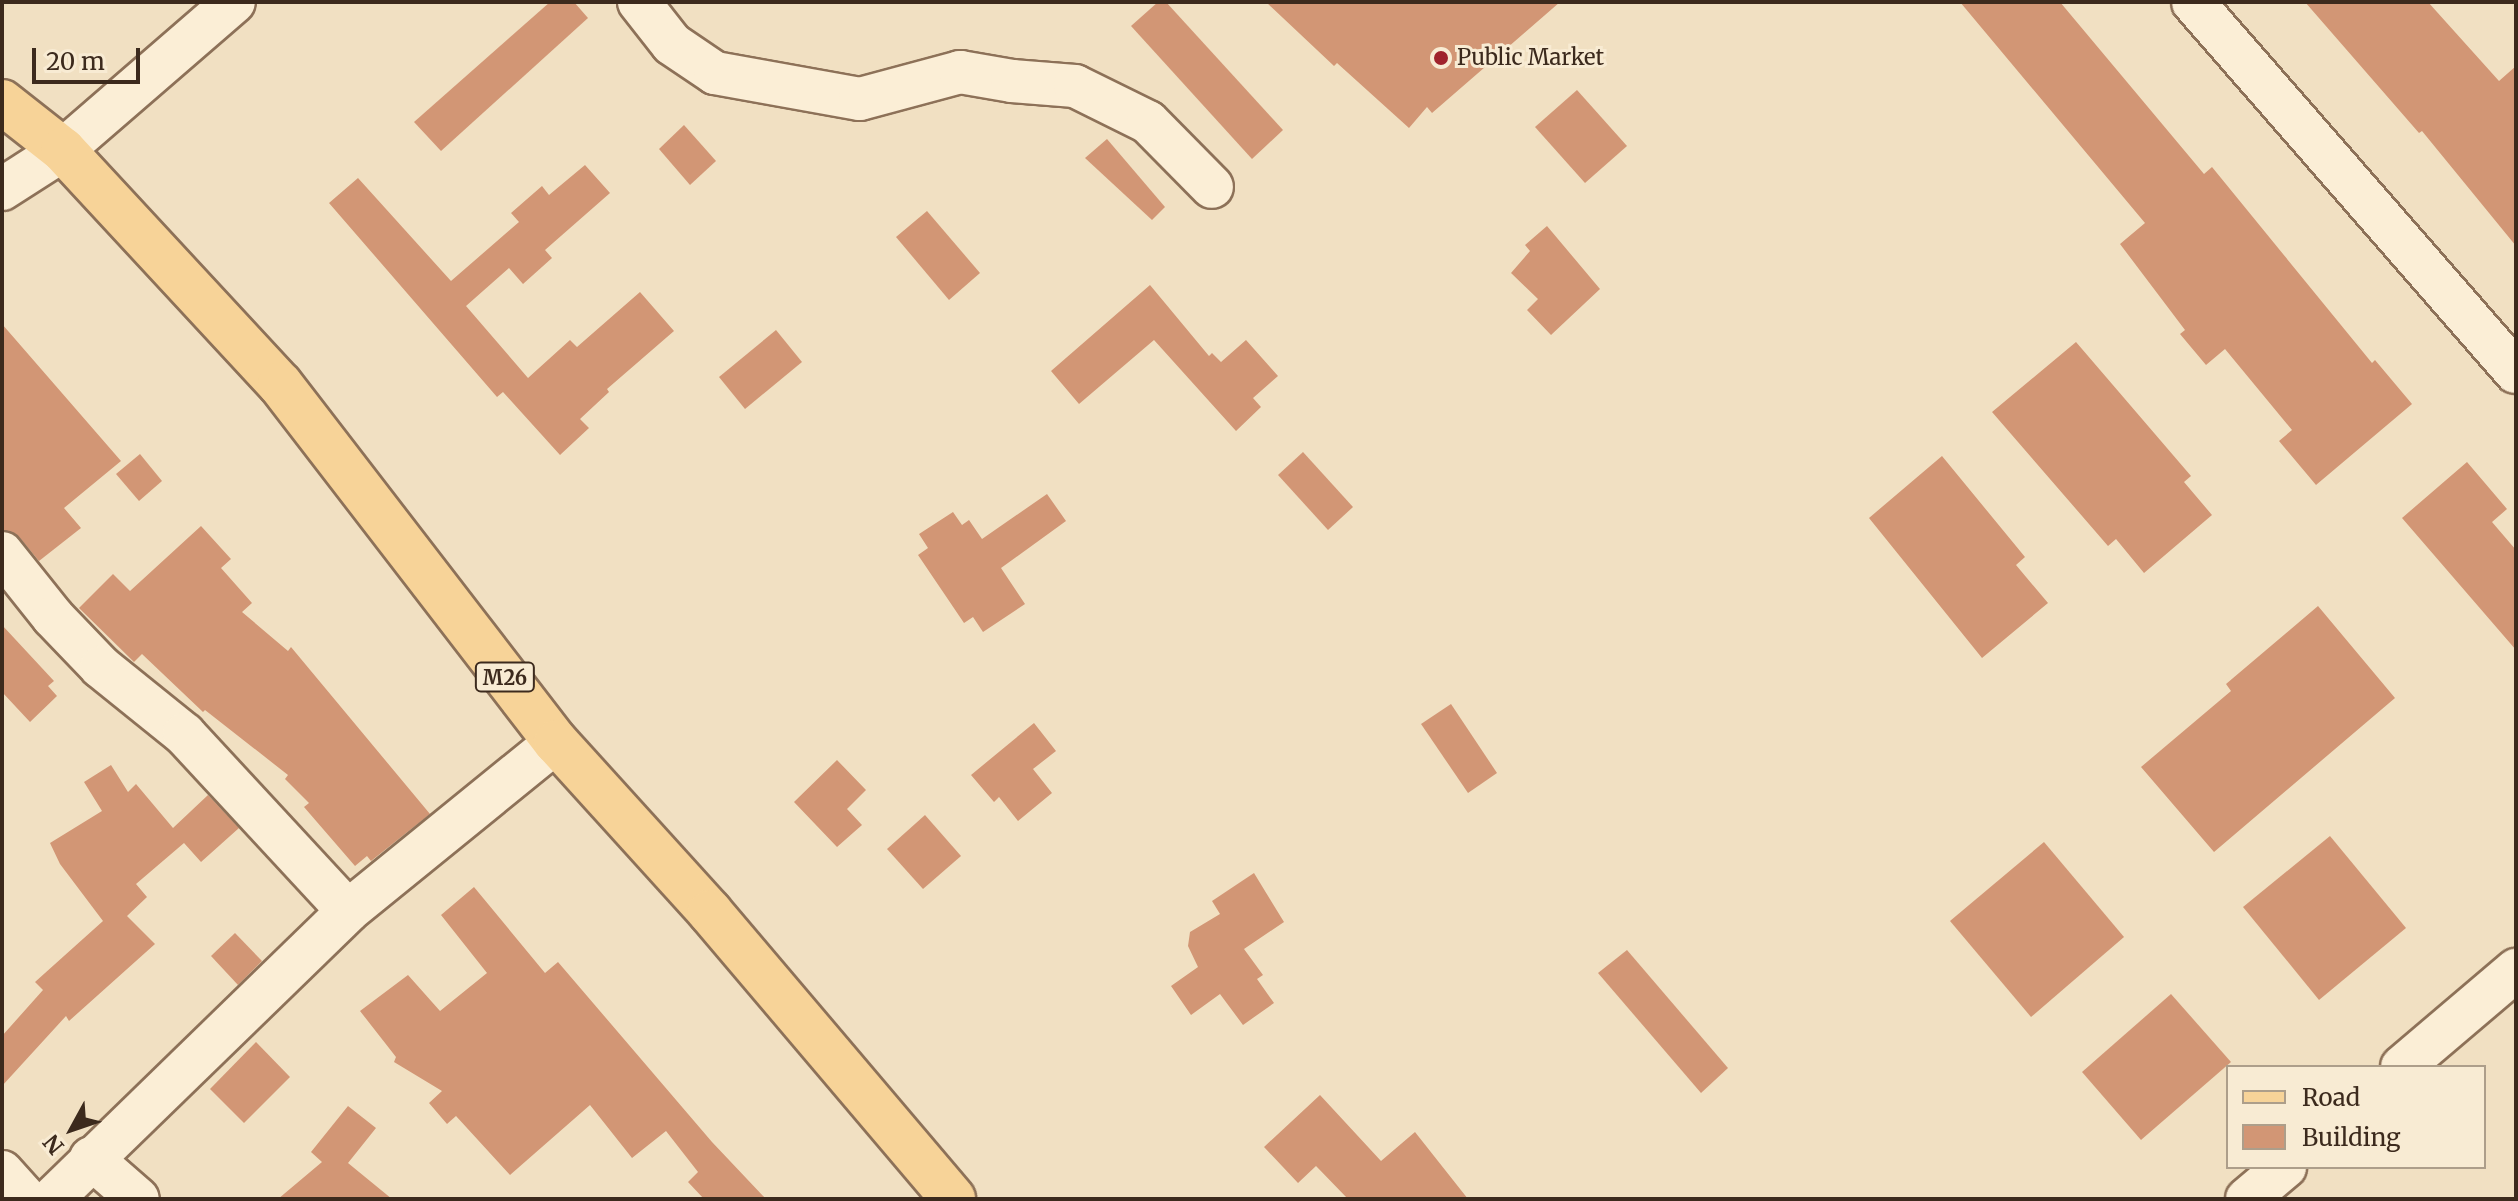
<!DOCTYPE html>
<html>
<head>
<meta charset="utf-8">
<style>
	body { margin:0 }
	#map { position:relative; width:2518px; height:1201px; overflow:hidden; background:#f1e0c2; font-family:Merriweather,serif }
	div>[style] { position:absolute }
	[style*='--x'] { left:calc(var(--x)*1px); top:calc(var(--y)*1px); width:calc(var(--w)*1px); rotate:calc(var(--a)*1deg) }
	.building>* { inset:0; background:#d29675 }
	.roads { filter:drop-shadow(2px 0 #8d7158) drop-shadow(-2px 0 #8d7158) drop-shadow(0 2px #8d7158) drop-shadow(0 -2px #8d7158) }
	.minor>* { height:42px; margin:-21px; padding:0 21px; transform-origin:21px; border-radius:21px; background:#fbeed6 }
	.major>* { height:44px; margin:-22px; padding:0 22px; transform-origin:22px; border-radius:22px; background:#f7d398 }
	.dots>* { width:22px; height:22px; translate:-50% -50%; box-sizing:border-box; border:4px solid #f8ebd3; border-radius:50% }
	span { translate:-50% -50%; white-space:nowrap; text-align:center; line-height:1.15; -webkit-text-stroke:6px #f8ebd3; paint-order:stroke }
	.shield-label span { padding:2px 6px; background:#f8ebd3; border:2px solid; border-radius:6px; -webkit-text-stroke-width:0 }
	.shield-label { font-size:20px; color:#3c2a1d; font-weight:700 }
	.poi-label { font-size:22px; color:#3c2a1d }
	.left { translate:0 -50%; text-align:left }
	.frame { position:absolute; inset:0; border:4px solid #3c2a1d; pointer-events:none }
	.legend { position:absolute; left:2226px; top:1065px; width:260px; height:104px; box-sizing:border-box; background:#f8ebd3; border:2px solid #ad9e8a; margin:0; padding:10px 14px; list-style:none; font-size:24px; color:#3c2a1d }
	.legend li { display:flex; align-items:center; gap:16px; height:40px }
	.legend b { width:40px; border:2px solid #ad9e8a }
	.north { position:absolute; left:32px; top:1089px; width:80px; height:80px; -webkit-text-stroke:6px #f8ebd3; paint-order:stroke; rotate:230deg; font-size:22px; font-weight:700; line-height:32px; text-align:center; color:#3c2a1d }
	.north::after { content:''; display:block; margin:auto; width:28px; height:36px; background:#3c2a1d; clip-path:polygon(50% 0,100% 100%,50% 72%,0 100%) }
	.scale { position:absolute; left:32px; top:48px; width:108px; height:36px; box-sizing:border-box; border:4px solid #3c2a1d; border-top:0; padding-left:10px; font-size:24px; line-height:28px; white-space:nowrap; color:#3c2a1d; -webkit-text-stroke:6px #f8ebd3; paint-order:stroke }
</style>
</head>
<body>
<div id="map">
	<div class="building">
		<i style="clip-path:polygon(550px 2px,574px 2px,588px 18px,441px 151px,414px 122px)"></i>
		<i style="clip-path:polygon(1158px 2px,1166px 2px,1283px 130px,1252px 159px,1131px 26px)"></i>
		<i style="clip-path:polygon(1266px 2px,1560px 2px,1432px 113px,1427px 107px,1409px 128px,1337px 63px,1334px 66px)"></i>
		<i style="clip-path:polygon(1960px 2px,2060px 2px,2204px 174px,2212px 167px,2372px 363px,2375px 360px,2412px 404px,2316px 485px,2279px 441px,2292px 430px,2225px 349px,2206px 365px,2180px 334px,2185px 330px,2120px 244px,2145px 223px)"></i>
		<i style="clip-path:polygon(2305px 2px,2428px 2px,2499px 81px,2516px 66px,2516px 246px,2422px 131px,2419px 133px)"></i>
		<i style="clip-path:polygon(1577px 90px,1627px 146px,1585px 183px,1535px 127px)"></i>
		<i style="clip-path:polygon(684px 125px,716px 161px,690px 185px,659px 149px)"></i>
		<i style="clip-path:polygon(1107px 139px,1165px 207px,1152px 220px,1085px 158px)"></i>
		<i style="clip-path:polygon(585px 165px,610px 193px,545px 250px,552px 258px,523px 284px,509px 268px,466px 306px,528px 378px,570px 340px,577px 347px,640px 292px,674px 331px,607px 389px,609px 392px,580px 419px,589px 428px,560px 455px,503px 392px,497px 397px,329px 203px,358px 178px,451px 281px,519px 222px,511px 213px,542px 186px,549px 195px)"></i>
		<i style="clip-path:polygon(927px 211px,980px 273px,949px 300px,896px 237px)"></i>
		<i style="clip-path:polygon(1547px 226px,1600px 289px,1551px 335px,1527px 310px,1538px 299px,1511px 273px,1530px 251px,1525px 245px)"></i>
		<i style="clip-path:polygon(1150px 285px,1209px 356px,1212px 353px,1221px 362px,1246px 340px,1278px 376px,1253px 398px,1261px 407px,1236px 431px,1154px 340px,1079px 404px,1051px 371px)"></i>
		<i style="clip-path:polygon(2px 324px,121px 461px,64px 508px,81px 528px,39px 561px,20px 538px,2px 529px)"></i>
		<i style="clip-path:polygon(776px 330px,802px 362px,745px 409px,719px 377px)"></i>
		<i style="clip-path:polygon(2076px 342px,2191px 476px,2184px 482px,2212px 515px,2144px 573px,2116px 539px,2108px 546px,1992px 412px)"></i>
		<i style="clip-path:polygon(1303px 452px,1353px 507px,1328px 530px,1278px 475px)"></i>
		<i style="clip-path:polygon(140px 454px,162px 481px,139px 501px,116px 474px)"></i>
		<i style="clip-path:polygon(1942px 456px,2025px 557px,2016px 565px,2048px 603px,1982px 658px,1869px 518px)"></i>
		<i style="clip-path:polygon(2467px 462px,2507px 509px,2492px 522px,2516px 550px,2516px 650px,2402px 518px)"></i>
		<i style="clip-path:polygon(1047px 494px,1066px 521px,1001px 568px,1025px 604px,983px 632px,973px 617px,964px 623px,918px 555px,928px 548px,919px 534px,953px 512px,962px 525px,969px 520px,982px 539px)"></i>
		<i style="clip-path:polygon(201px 526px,231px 559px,221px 568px,252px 603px,242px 612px,288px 651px,291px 647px,430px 814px,371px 861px,367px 856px,355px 866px,304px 807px,309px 803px,285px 779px,288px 775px,205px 710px,203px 712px,142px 654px,134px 662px,79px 608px,113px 574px,130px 591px)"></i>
		<i style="clip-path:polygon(2318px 606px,2395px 698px,2214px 852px,2141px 767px,2231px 691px,2226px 684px)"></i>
		<i style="clip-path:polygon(2px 625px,54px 681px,48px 686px,57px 696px,30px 722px,2px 692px)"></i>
		<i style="clip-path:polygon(1451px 704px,1497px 773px,1468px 793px,1421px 724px)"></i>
		<i style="clip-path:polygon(1034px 723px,1056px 751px,1033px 769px,1052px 793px,1018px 821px,999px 797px,994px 802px,971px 775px)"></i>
		<i style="clip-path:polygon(837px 760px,866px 790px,847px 809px,862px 825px,837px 847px,794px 802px)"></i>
		<i style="clip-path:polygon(111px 765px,128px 792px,136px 784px,173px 828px,208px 795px,239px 828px,201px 862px,184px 843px,136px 884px,147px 897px,127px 916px,155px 944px,69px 1021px,66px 1016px,2px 1086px,2px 1036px,43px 990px,35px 982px,103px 921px,60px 864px,50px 843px,102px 811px,84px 782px)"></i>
		<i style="clip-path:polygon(925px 815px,961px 856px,923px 889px,887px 849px)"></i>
		<i style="clip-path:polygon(2330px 836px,2406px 928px,2319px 1000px,2243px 907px)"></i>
		<i style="clip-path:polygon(2044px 842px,2124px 937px,2031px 1017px,1950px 921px)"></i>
		<i style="clip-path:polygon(1254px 873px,1284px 922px,1244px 949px,1263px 975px,1257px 979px,1274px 1003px,1243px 1025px,1220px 994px,1191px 1015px,1171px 986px,1198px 967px,1188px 946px,1190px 932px,1220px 914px,1212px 901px)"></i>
		<i style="clip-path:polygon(474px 887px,545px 973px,558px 962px,712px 1142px,766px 1199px,704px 1199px,688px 1182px,698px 1172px,666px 1131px,632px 1158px,590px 1105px,510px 1175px,456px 1116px,447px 1124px,429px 1103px,442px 1091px,394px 1062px,396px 1057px,360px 1011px,408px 975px,440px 1011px,487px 973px,441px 915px)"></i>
		<i style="clip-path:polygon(235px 933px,262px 961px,238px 985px,211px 956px)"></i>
		<i style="clip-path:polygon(1627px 950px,1728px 1068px,1701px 1093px,1598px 973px)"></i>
		<i style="clip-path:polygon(2171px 994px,2231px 1062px,2141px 1140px,2082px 1072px)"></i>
		<i style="clip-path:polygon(256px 1042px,290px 1077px,244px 1123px,210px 1089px)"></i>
		<i style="clip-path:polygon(1320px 1095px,1381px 1161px,1415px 1132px,1468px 1199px,1348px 1199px,1316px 1166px,1298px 1183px,1264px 1147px)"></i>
		<i style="clip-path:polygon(348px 1106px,376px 1128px,348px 1163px,392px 1199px,278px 1199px,322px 1162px,311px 1152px)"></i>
	</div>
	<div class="roads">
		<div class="minor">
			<i style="--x:639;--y:2;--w:53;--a:51.8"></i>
			<i style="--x:672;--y:44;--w:52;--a:34"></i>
			<i style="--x:715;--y:73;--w:147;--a:10.2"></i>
			<i style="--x:860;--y:99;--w:104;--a:-15.1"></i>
			<i style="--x:960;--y:72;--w:53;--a:9.8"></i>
			<i style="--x:1012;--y:81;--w:63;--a:4.5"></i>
			<i style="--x:1075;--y:86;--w:81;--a:26.3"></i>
			<i style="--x:1148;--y:122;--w:91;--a:45.4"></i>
			<i style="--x:2193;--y:2;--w:491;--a:48.9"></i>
			<i style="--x:2;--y:189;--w:72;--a:-32.6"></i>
			<i style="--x:63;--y:150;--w:226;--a:-40.9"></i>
			<i style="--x:2;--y:553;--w:82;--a:51.4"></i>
			<i style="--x:53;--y:617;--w:69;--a:46.2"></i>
			<i style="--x:101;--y:667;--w:107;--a:38.9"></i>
			<i style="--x:184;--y:734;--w:241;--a:47.2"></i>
			<i style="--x:2402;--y:1067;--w:150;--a:-40.4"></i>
			<i style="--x:91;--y:1158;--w:62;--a:41.1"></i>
			<i style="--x:2;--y:1172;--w:36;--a:48"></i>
			<i style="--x:52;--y:1199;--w:413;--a:-44.2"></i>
			<i style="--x:348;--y:911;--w:268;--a:-39.1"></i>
			<i style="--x:2247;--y:1199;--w:50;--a:-40.1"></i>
		</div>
		<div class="major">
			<i style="--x:2;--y:102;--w:78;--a:38.2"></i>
			<i style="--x:63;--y:150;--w:319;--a:47.2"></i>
			<i style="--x:280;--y:384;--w:452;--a:52.4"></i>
			<i style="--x:556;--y:742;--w:229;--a:47.8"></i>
			<i style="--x:710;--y:912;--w:376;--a:49.7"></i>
		</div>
	</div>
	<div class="dots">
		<i style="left:1441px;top:58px;background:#a0232c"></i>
	</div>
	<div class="shield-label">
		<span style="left:505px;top:677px">M26</span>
	</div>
	<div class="poi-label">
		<span class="left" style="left:1457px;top:58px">Public Market</span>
	</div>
	<div class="frame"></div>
	<ul class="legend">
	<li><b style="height:10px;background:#f7d398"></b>Road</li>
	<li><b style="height:22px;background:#d29675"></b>Building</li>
	</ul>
	<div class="north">N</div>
	<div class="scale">20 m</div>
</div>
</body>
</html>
